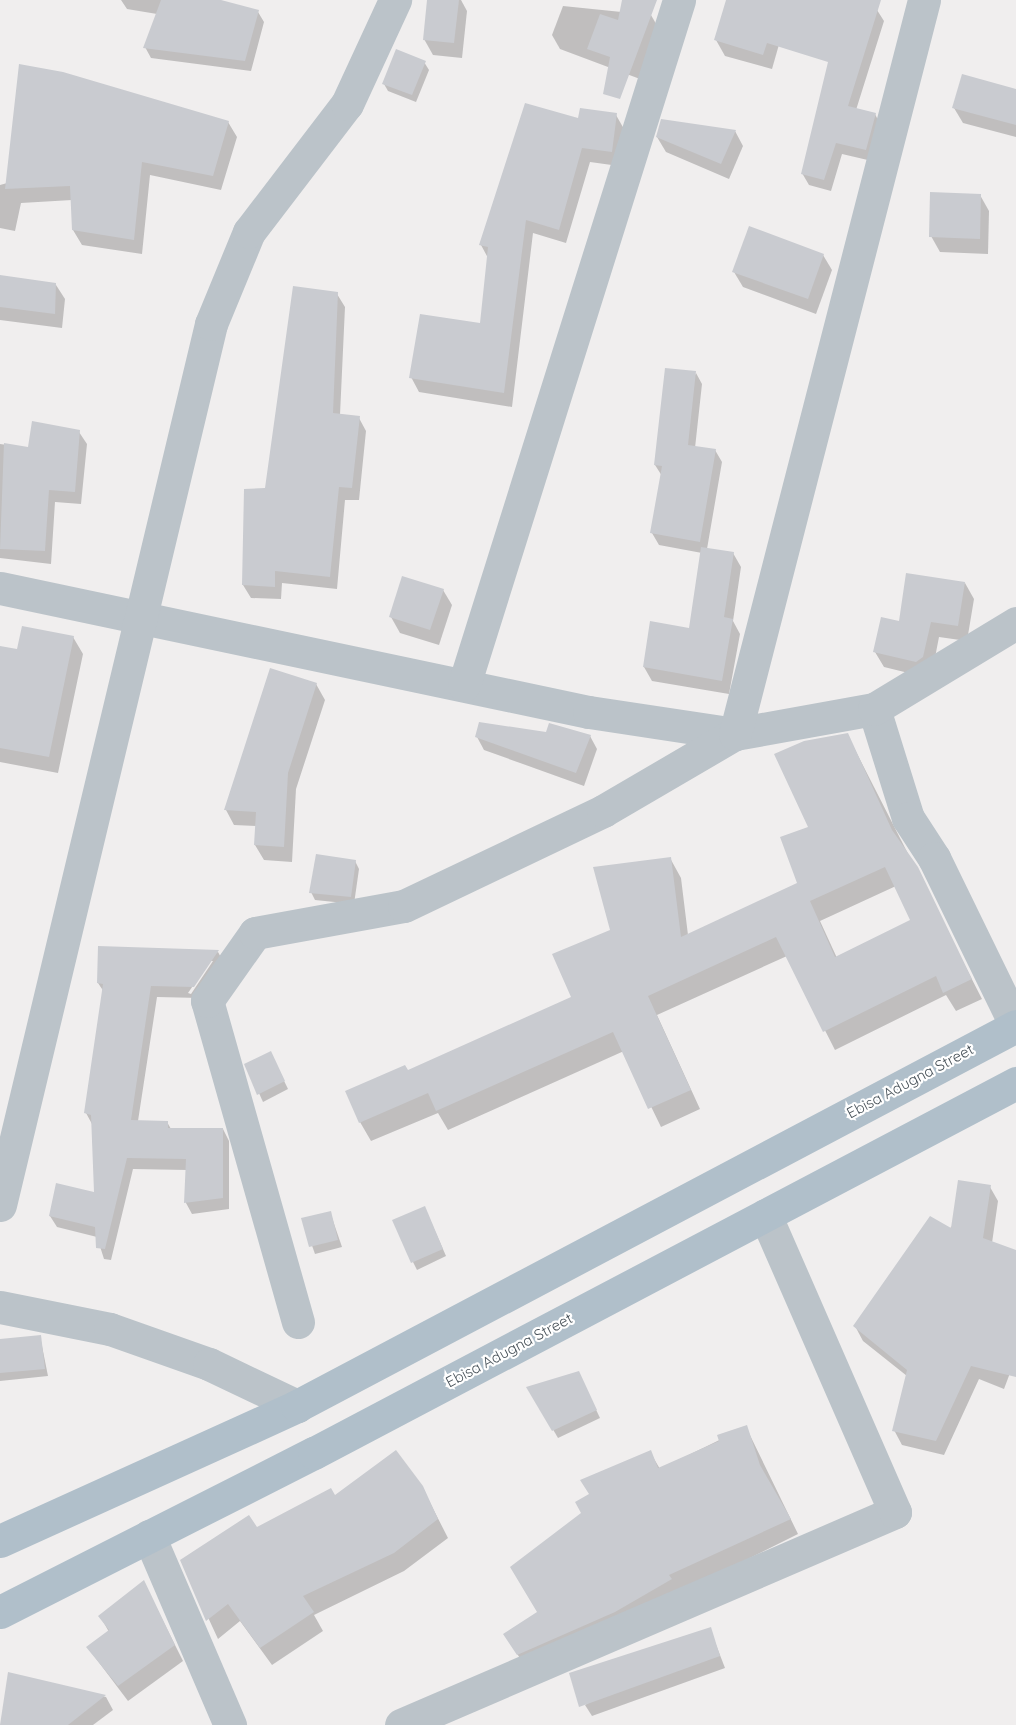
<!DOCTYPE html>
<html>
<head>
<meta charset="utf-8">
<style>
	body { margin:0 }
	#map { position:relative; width:1016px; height:1725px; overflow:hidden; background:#f0eeee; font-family:Quicksand,sans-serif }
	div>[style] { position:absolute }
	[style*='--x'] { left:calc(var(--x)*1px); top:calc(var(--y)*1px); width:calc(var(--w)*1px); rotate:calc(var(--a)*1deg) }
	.shadow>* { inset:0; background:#0003 }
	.building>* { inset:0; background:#c9cbd0 }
	.minor>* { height:33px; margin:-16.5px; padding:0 16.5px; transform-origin:16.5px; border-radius:16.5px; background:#bbc3c9 }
	.major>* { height:33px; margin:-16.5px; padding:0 16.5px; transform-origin:16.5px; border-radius:16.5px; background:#b0bfca }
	span { translate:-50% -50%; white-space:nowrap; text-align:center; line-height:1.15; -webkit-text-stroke:4.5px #fff; paint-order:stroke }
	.street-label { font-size:15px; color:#485259 }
</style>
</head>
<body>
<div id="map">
	<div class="shadow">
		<i style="clip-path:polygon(121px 0,215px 0,258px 12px,264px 22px,251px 71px,151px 58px,145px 47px,157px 14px,127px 9px)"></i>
		<i style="clip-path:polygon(428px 0,461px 0,467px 11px,462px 58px,433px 55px,424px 39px)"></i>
		<i style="clip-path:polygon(727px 0,784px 27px,772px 69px,725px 56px,716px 40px)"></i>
		<i style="clip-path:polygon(563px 6px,651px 15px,659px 29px,640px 79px,560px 49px,552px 35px)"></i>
		<i style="clip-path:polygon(877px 10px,884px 21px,856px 110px,875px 114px,881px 126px,872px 161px,842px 154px,831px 191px,809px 185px,802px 173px)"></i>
		<i style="clip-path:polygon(424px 62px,429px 70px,416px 102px,388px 91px,384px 84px)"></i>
		<i style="clip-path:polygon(1016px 91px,1016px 137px,963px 123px,954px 108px)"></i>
		<i style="clip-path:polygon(616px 115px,624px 129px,619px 166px,590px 162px,566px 243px,533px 233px,512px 407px,419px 392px,411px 377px,481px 325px,488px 258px,481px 245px,580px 120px)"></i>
		<i style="clip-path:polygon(228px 122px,237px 137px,221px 190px,150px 175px,142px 254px,82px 245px,73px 230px,72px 200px,21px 203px,15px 231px,0 228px,0 185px)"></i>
		<i style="clip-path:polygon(735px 131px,743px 146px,729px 179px,666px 152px,657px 137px)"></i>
		<i style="clip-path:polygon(980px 195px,989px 211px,988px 254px,940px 252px,931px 236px)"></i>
		<i style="clip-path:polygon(823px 255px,832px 270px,816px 314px,743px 287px,734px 272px)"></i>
		<i style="clip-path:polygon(0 277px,56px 285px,65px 299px,62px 328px,0 320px)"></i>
		<i style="clip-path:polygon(337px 294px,345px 307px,340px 415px,359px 418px,366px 431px,359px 500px,345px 500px,337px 589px,282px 583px,281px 599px,251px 598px,243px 585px,266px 489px)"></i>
		<i style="clip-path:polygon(696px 373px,702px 384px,695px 448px,715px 450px,722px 462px,707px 549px,733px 553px,741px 567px,733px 621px,740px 634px,729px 694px,652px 681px,644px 667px,691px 630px,702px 553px,659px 545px,652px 533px,662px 476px,655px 465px)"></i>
		<i style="clip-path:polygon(79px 432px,87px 444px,81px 504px,55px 502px,51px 564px,0 558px,0 444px,29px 448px)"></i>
		<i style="clip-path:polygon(965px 583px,974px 599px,967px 641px,939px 637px,932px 673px,925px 677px,884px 667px,875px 652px,901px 623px)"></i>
		<i style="clip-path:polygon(443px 590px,452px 605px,439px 645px,400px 633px,391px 617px)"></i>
		<i style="clip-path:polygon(73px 637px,83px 654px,58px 773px,0 762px,0 647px,19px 651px)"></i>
		<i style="clip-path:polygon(316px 684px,325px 700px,296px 789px,292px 862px,264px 860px,255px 845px,257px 826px,234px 825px,226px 810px)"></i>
		<i style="clip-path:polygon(547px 734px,590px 736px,597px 749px,584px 786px,484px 750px,477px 737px)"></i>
		<i style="clip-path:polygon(evenodd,847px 734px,982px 999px,956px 1011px,946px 995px,835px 1050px,787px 956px,657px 1015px,700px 1109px,661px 1127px,624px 1051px,448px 1130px,438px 1113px,371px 1141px,360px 1122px,407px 1072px,573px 997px,612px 931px,670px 858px,681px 878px,688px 935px,799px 884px,810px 828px,847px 734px,896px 886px,912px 921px,837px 958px,820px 921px,896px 886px)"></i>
		<i style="clip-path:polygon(355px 861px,359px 869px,354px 904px,315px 900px,311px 892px)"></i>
		<i style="clip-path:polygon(evenodd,218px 952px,224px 963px,200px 998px,157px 997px,138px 1121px,167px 1122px,171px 1129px,223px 1129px,229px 1141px,229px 1209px,192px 1214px,186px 1203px,187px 1170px,133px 1169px,111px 1260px,104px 1259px,97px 1237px,57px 1227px,50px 1216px,95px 1194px,92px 1124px,86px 1113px,104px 992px,98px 983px,218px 952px,210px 961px,213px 961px,191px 994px,188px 993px,210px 961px)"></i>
		<i style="clip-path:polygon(274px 1060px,288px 1089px,263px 1102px,246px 1064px)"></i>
		<i style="clip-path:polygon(990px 1187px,998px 1201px,992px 1243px,1016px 1251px,1016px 1357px,1004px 1389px,979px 1379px,944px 1455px,902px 1445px,894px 1430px,907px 1376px,863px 1341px,855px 1326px)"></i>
		<i style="clip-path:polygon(330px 1212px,342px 1247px,315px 1254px,303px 1220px)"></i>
		<i style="clip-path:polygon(428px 1215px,446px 1256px,417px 1270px,413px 1262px)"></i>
		<i style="clip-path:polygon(40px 1336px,48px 1376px,0 1381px,0 1340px)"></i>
		<i style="clip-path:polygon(582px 1380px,600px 1418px,558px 1438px,529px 1388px)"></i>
		<i style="clip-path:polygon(746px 1427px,798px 1534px,527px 1669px,514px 1649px,539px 1612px,583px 1513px,650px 1452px,660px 1469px)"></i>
		<i style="clip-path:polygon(422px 1487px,448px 1538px,404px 1571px,314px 1615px,323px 1631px,272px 1665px,240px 1621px,218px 1639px,182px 1561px,335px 1497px)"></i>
		<i style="clip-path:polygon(145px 1585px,183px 1661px,128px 1701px,88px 1648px,109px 1632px,100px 1616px)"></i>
		<i style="clip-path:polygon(710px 1629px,725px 1668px,592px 1716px,585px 1705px)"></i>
		<i style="clip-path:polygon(28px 1678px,106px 1697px,113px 1710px,93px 1725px,62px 1725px)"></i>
	</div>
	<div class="building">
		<i style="clip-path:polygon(161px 0,221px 0,259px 10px,245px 61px,143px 48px)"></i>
		<i style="clip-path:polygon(427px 0,459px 0,454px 43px,423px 40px)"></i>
		<i style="clip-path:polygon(622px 0,657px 0,620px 99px,603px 94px,610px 57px,587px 49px,600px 14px,618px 20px)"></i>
		<i style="clip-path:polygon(726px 0,881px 0,848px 106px,876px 113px,866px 150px,836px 143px,824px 180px,801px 174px,828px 62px,767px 43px,763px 55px,714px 40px)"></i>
		<i style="clip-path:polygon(396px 49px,426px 61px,412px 95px,382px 84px)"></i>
		<i style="clip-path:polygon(19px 64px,63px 72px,229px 121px,213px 176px,142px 162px,134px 240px,72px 230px,70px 186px,5px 189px)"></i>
		<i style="clip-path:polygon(962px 74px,1016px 89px,1016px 125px,952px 108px)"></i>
		<i style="clip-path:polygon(525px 103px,578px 118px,580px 108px,617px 113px,612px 152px,582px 148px,559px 230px,526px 220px,504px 393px,409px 378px,420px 314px,480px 323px,488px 247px,479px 245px)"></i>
		<i style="clip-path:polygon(661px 119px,736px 130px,721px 164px,656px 137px)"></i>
		<i style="clip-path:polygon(930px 192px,981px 194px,980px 239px,929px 237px)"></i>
		<i style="clip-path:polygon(749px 226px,824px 254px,808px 299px,732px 272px)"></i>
		<i style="clip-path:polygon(0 275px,56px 283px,55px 314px,0 307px)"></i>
		<i style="clip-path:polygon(293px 286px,338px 292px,333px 413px,360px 416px,352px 488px,339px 487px,330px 577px,275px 571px,275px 587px,242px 585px,244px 489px,265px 488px)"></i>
		<i style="clip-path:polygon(665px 368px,696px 371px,688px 445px,716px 449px,700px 542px,650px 533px,662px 466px,654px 465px)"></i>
		<i style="clip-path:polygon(32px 421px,80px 430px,75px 492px,49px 490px,45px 551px,0 549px,4px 443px,28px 447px)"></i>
		<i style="clip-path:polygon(701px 547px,734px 552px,724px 617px,733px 619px,722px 681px,643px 667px,650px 621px,689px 628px)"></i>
		<i style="clip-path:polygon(906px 573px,965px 582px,958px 626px,931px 622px,923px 657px,916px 662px,873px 652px,881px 617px,899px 621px)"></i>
		<i style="clip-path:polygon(402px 576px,444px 589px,430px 630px,389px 617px)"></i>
		<i style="clip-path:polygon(22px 626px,74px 636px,49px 757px,0 748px,0 646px,17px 649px)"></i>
		<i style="clip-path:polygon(270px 668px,317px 683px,288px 773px,284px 847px,254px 845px,256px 812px,224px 810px)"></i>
		<i style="clip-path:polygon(479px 722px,546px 732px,549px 723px,591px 735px,576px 773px,475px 737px)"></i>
		<i style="clip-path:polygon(evenodd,848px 733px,892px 830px,918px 867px,972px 979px,943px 993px,936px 976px,823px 1032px,776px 937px,648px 996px,691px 1090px,648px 1109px,613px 1032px,436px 1111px,428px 1093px,359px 1123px,345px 1091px,405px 1065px,408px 1070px,571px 997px,552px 954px,610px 930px,593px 867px,671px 857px,681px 937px,797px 883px,780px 837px,808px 827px,774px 754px,804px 741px,848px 733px,885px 867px,910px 920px,835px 957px,810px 901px,885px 867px)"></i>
		<i style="clip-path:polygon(316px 854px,356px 860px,351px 897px,309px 893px)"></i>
		<i style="clip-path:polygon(98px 946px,219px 950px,194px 987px,151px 986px,131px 1120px,168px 1121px,168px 1128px,223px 1128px,223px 1198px,184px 1203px,186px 1159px,127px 1158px,105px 1249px,96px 1248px,95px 1227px,49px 1216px,56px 1183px,94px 1192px,91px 1115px,84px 1113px,103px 984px,97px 983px)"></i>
		<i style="clip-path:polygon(271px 1051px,285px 1081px,257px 1095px,244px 1064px)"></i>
		<i style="clip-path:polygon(958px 1180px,991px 1185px,983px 1238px,1016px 1250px,1016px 1377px,971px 1366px,936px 1441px,892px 1431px,907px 1370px,853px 1326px,930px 1216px,951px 1228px)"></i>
		<i style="clip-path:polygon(425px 1206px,443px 1249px,411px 1263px,392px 1220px)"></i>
		<i style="clip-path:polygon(331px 1211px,338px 1240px,309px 1247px,301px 1218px)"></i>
		<i style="clip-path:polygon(41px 1335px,45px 1369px,0 1373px,0 1339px)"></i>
		<i style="clip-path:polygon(579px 1371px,597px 1410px,552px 1431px,526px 1387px)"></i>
		<i style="clip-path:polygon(747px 1425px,760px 1465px,791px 1519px,669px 1575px,672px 1579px,615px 1612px,517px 1655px,503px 1634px,537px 1612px,510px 1567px,581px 1513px,575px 1502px,589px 1494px,580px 1480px,651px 1450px,658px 1468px,719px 1441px,717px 1435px)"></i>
		<i style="clip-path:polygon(396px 1450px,423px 1486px,438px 1519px,394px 1553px,303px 1596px,314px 1612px,260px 1648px,228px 1604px,206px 1621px,180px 1560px,249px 1515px,257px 1527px,331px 1488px,335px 1495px)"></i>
		<i style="clip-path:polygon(144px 1580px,175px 1645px,118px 1686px,86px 1647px,109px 1630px,98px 1616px)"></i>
		<i style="clip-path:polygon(711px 1627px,720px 1656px,579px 1707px,569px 1673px)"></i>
		<i style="clip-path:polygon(8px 1672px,106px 1695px,68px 1725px,0 1725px)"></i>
	</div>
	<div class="minor">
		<i style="--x:0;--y:588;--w:602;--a:11.89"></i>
		<i style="--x:589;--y:712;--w:148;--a:8.6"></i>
		<i style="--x:735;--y:734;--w:141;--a:-10.2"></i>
		<i style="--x:874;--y:709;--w:114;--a:72.7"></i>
		<i style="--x:908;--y:818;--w:48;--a:57"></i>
		<i style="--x:934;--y:858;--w:187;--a:64"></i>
		<i style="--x:464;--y:685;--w:718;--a:-72.57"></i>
		<i style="--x:874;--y:709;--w:166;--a:-31.2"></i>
		<i style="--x:0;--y:1205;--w:906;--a:-76.53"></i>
		<i style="--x:211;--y:324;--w:100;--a:-67.6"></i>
		<i style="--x:249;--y:232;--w:161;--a:-52.6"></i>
		<i style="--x:347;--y:104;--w:115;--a:-65.2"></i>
		<i style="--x:0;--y:1307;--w:112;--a:11.3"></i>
		<i style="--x:110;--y:1329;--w:105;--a:19.5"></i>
		<i style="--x:209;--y:1364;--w:98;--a:25.5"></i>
		<i style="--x:298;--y:1322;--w:334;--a:-105.8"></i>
		<i style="--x:207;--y:1001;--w:83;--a:-54.8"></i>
		<i style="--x:255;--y:933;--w:151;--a:-10.3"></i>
		<i style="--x:404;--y:906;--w:221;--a:-25.5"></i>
		<i style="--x:603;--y:811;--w:153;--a:-30.3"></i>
		<i style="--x:735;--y:734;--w:758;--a:-75.56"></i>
		<i style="--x:149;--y:1536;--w:206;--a:66.8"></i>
		<i style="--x:401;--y:1725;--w:538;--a:-23.32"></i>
		<i style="--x:895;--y:1512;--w:324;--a:-113.6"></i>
	</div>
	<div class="major">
		<i style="--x:0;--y:1541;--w:326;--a:-24.4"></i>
		<i style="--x:297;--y:1406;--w:813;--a:-27.86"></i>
		<i style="--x:0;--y:1612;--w:352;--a:-26.9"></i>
		<i style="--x:314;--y:1453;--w:794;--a:-27.79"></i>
	</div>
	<div class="street-label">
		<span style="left:910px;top:1081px;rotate:-28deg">Ebisa Adugna Street</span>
		<span style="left:509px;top:1350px;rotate:-28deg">Ebisa Adugna Street</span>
	</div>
</div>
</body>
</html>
